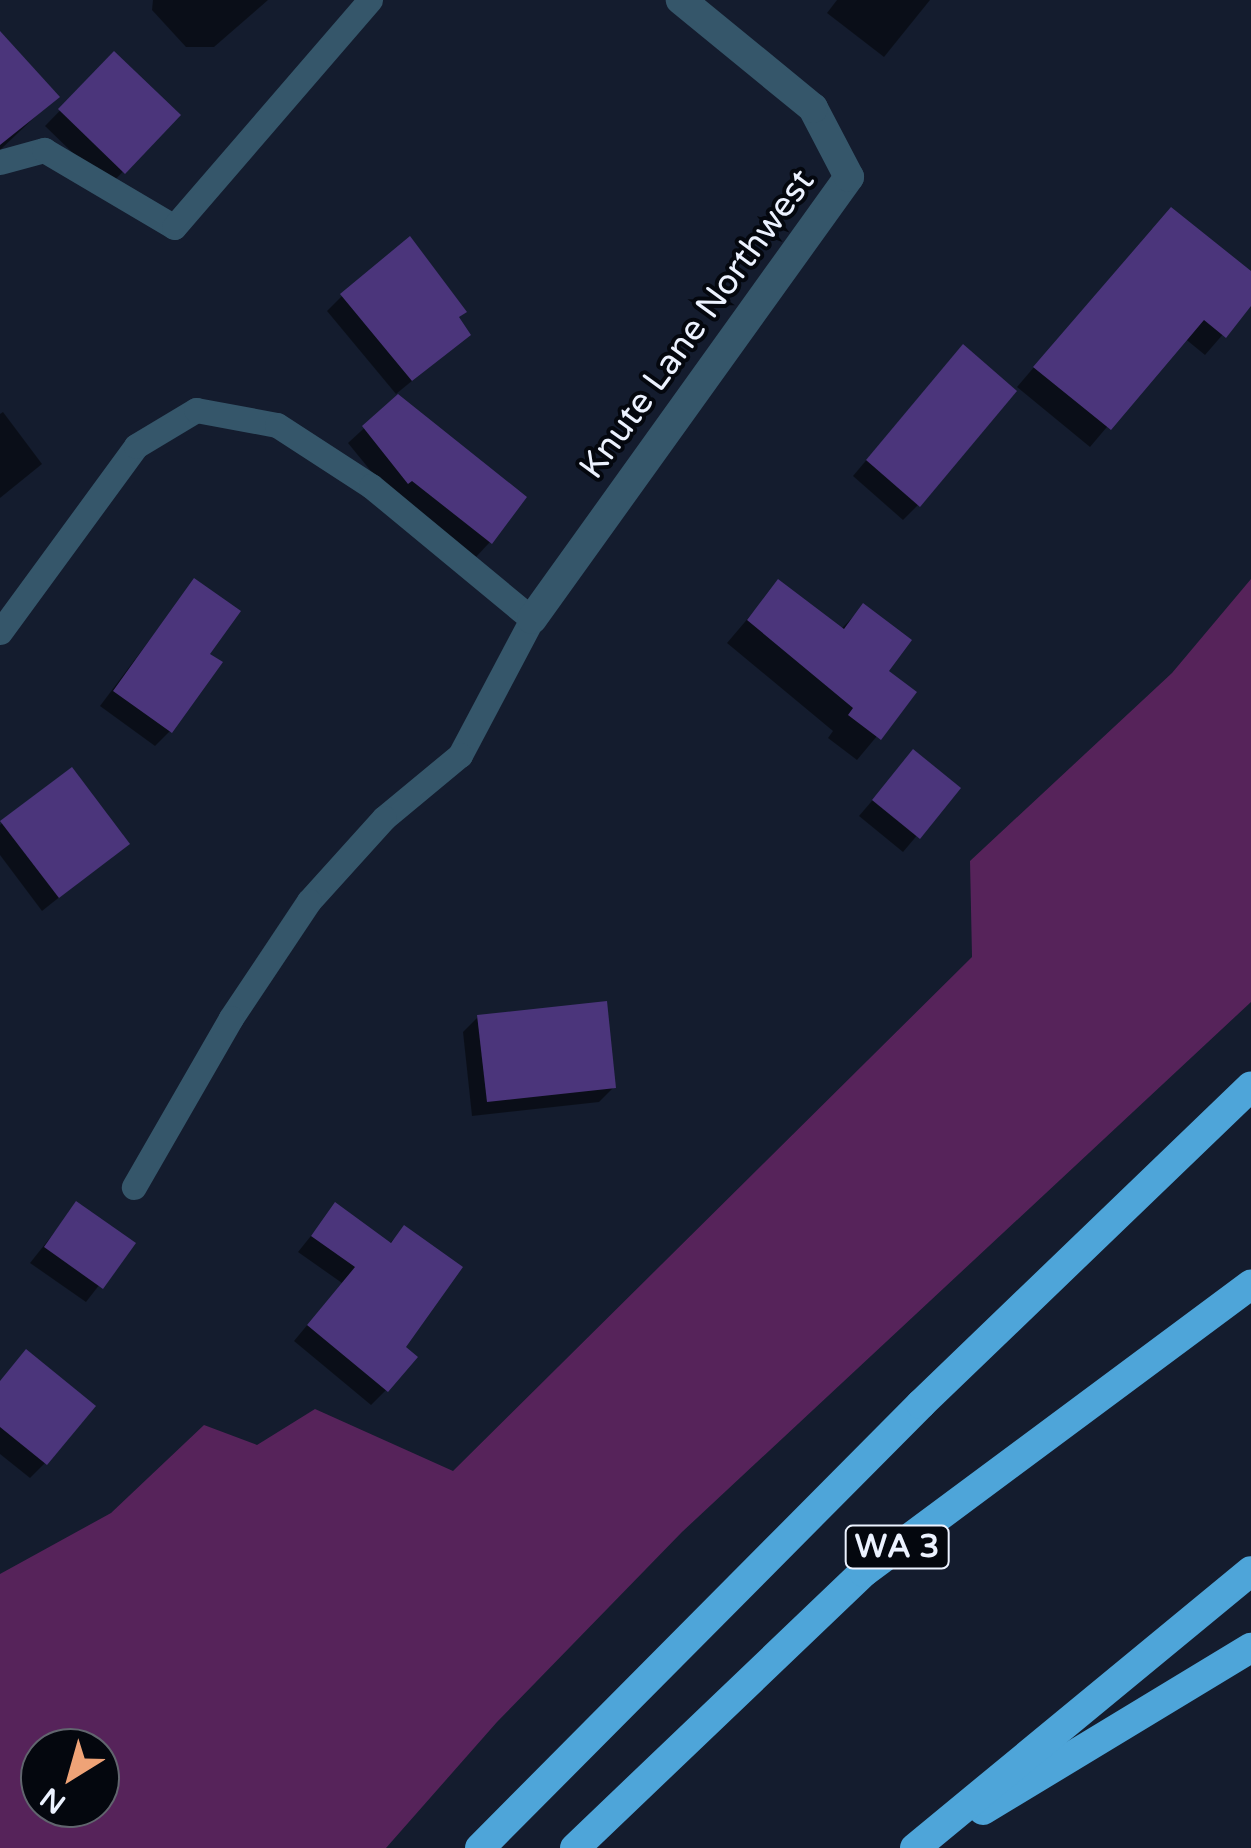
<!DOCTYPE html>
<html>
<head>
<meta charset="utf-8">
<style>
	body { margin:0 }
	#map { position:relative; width:1251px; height:1848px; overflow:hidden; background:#141c2e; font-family:"Varela Round",sans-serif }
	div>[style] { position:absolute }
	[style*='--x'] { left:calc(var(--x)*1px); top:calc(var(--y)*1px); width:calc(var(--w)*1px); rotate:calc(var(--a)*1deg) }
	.green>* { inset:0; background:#56235a }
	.shadow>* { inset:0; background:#0007 }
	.building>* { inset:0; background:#4b357b }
	.service>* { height:25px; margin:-12.5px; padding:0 12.5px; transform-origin:12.5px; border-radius:12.5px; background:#35566a }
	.minor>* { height:30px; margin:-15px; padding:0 15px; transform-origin:15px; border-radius:15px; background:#35566a }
	.motorway>* { height:30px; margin:-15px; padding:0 15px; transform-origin:15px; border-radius:15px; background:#4ea5d9 }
	span { translate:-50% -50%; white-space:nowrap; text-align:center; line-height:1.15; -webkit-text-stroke:8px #04070e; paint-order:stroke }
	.shield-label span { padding:2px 8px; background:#04070e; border:2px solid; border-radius:8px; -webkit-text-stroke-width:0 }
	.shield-label { font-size:32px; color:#ecf2ff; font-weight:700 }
	.street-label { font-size:35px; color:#ecf2ff }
	.north { position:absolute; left:20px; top:1728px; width:100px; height:100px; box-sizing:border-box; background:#04070e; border:2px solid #61656e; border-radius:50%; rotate:217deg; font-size:28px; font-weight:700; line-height:40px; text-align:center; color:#ecf2ff }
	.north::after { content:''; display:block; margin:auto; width:35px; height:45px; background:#efa377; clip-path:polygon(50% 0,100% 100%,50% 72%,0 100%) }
</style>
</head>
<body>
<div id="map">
	<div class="green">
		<i style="clip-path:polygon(evenodd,1251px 579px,1251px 1002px,682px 1532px,497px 1722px,386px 1848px,0 1848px,0 1574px,111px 1513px,204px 1425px,257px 1445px,315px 1409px,453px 1471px,972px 957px,970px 861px,1172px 673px,1251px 579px,100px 1748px,100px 1808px,40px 1808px,40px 1748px,100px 1748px)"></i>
	</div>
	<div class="shadow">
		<i style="clip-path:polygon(153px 0,268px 0,214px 47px,186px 47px,152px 10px)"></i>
		<i style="clip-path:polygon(837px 0,930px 0,884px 57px,827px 13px)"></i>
		<i style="clip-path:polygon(0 35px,56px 97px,0 150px)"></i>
		<i style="clip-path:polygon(114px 55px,177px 116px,108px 187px,45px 126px)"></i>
		<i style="clip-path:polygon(1152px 229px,1251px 274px,1251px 302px,1205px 355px,1183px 337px,1090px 447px,1017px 387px)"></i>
		<i style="clip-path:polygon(342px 296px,456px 318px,468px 335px,396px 394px,327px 311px)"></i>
		<i style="clip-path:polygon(949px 362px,918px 505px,903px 520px,853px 476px)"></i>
		<i style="clip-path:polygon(398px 397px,490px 542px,476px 557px,392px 497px,348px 443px)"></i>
		<i style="clip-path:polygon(3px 412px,42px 464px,0 498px,0 414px)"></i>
		<i style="clip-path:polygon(194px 581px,207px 654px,170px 731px,155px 746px,100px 706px)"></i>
		<i style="clip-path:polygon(778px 583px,840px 630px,864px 606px,885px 672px,913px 693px,857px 760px,828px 738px,833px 731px,727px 643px)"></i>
		<i style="clip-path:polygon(913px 753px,957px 788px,903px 852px,859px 816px)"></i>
		<i style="clip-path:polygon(72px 771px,126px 844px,42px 911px,0 855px,0 825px)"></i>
		<i style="clip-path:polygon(478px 1017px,614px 1087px,599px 1102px,472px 1116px,463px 1032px)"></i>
		<i style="clip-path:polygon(77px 1204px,132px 1243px,86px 1302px,30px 1263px)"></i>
		<i style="clip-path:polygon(335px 1206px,389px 1244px,405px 1228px,402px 1347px,386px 1390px,371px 1405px,294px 1341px,342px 1283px,298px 1252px)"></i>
		<i style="clip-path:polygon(0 1382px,45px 1463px,30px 1478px,0 1454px)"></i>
	</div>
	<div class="building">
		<i style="clip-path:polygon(0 31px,60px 97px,0 145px)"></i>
		<i style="clip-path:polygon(114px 51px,181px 115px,125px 174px,58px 109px)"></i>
		<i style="clip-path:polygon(1171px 207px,1251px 271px,1251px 306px,1226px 338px,1204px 320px,1111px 430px,1033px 367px)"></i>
		<i style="clip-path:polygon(410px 236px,467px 312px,459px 317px,471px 335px,412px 381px,340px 294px)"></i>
		<i style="clip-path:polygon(963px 344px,1017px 391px,920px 507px,866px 460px)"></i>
		<i style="clip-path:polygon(398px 394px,527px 497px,492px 544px,412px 481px,408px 484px,362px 426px)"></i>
		<i style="clip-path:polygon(194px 578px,241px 611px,210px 654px,223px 662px,172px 733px,113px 691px)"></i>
		<i style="clip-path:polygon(778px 579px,844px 629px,863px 603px,912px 640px,889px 671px,917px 692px,881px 740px,848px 715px,853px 708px,747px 620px)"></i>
		<i style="clip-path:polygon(913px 749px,961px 788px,920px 839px,872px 800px)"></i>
		<i style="clip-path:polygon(72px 767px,130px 844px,59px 898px,0 821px)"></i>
		<i style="clip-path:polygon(607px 1001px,616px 1088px,487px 1102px,477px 1015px)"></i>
		<i style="clip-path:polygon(76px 1201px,136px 1243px,103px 1289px,44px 1247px)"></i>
		<i style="clip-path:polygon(335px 1202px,391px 1243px,404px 1225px,463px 1267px,406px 1347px,418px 1357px,388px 1392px,307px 1325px,355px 1267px,311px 1236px)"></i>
		<i style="clip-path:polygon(26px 1349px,96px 1406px,47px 1465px,0 1427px,0 1381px)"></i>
	</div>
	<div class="service">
		<i style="--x:0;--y:162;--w:46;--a:-15.3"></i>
		<i style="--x:44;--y:150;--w:151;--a:30.6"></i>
		<i style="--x:174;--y:227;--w:300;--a:-49.2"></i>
		<i style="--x:0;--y:632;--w:230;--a:-53.8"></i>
		<i style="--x:136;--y:446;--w:70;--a:-31"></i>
		<i style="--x:196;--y:410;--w:82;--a:10.5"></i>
		<i style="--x:277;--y:425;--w:112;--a:33"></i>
		<i style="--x:371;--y:486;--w:209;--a:39.6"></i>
		<i style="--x:532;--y:619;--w:154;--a:117.9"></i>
		<i style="--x:460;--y:755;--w:99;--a:140.3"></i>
		<i style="--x:384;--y:818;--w:112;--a:132.1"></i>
		<i style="--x:309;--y:901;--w:141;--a:123.7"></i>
		<i style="--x:231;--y:1018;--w:195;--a:119.9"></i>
	</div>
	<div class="minor">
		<i style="--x:532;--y:619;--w:544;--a:-54.35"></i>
		<i style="--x:849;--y:177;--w:78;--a:-117.6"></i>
		<i style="--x:813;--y:108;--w:171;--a:-140.7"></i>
	</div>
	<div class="motorway">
		<i style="--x:983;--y:1810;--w:313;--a:-31.2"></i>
		<i style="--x:480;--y:1848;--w:626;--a:-45.19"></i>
		<i style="--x:921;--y:1404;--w:458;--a:-43.9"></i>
		<i style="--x:575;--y:1848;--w:400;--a:-43.7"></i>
		<i style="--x:864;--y:1572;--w:482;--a:-36.6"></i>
		<i style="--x:915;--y:1848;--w:435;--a:-39.5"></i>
	</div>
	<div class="shield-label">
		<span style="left:897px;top:1547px">WA 3</span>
	</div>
	<div class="street-label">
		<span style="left:697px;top:324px;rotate:-54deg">Knute Lane Northwest</span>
	</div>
	<div class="north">N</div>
</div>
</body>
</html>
